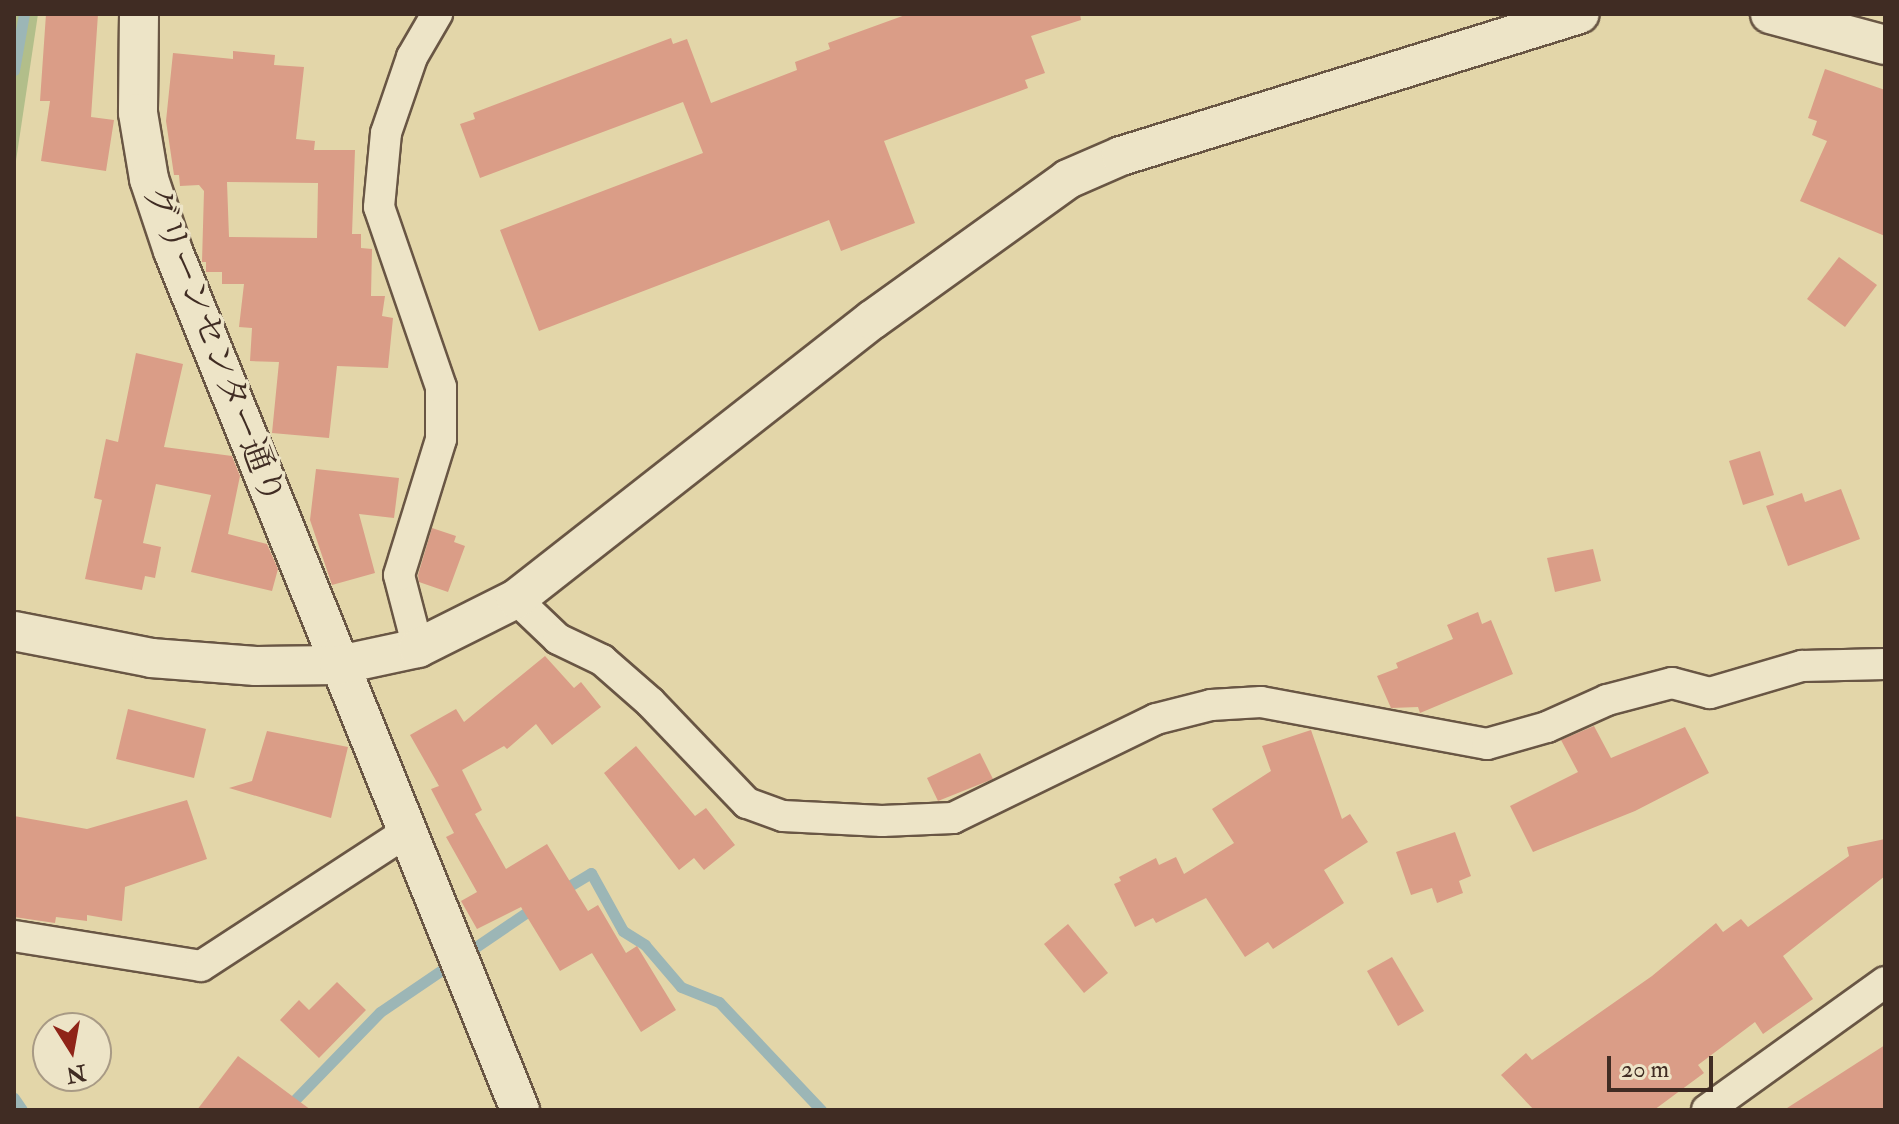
<!DOCTYPE html>
<html>
<head>
<meta charset="utf-8">
<style>
	body { margin:0 }
	#map { position:relative; width:1899px; height:1124px; overflow:hidden; background:#e3d6a9; font-family:"IM FELL Double Pica","Noto Serif JP",serif }
	div>[style] { position:absolute }
	[style*='--x'] { left:calc(var(--x)*1px); top:calc(var(--y)*1px); width:calc(var(--w)*1px); rotate:calc(var(--a)*1deg) }
	.green>* { inset:0; background:#b2be8a }
	.stream>* { height:11px; margin:-5.5px; padding:0 5.5px; transform-origin:5.5px; border-radius:5.5px; background:#9cb6b6 }
	.building>* { inset:0; background:#da9d87 }
	.roads { filter:drop-shadow(2px 0 #695644) drop-shadow(-2px 0 #695644) drop-shadow(0 2px #695644) drop-shadow(0 -2px #695644) }
	.minor>* { height:30px; margin:-15px; padding:0 15px; transform-origin:15px; border-radius:15px; background:#ede4c7 }
	.tertiary>* { height:38px; margin:-19px; padding:0 19px; transform-origin:19px; border-radius:19px; background:#ede4c7 }
	span { translate:-50% -50%; white-space:nowrap; text-align:center; line-height:1.15; -webkit-text-stroke:7px #ede4c7; paint-order:stroke }
	.street-label { font-size:34px; color:#402c23 }
	.frame { position:absolute; inset:0; border:16px solid #402c23; pointer-events:none }
	.north { position:absolute; left:32px; top:1012px; width:80px; height:80px; box-sizing:border-box; background:#ede4c7; border:2px solid #a89a85; border-radius:50%; rotate:169deg; font-size:22px; font-weight:700; line-height:32px; text-align:center; color:#402c23 }
	.north::after { content:''; display:block; margin:auto; width:28px; height:36px; background:#8f2418; clip-path:polygon(50% 0,100% 100%,50% 72%,0 100%) }
	.scale { position:absolute; left:1607px; top:1056px; width:106px; height:36px; box-sizing:border-box; border:4px solid #402c23; border-top:0; padding-left:10px; font-size:24px; line-height:28px; white-space:nowrap; color:#402c23; -webkit-text-stroke:6px #ede4c7; paint-order:stroke }
</style>
</head>
<body>
<div id="map">
	<div class="green">
		<i style="clip-path:polygon(14px 14px,38px 14px,14px 174px)"></i>
	</div>
	<div class="stream">
		<i style="--x:14;--y:70;--w:57;--a:-79.9"></i>
		<i style="--x:561;--y:891;--w:35;--a:-31"></i>
		<i style="--x:591;--y:873;--w:66;--a:61.1"></i>
		<i style="--x:623;--y:931;--w:26;--a:32"></i>
		<i style="--x:645;--y:945;--w:55;--a:49.4"></i>
		<i style="--x:681;--y:987;--w:41;--a:21.5"></i>
		<i style="--x:719;--y:1002;--w:149;--a:46.6"></i>
		<i style="--x:14;--y:1098;--w:14;--a:56"></i>
		<i style="--x:285;--y:1110;--w:136;--a:-45.9"></i>
		<i style="--x:380;--y:1012;--w:189;--a:-34.2"></i>
	</div>
	<div class="building">
		<i style="clip-path:polygon(46px 14px,98px 14px,91px 117px,114px 120px,106px 171px,41px 161px,50px 101px,40px 101px)"></i>
		<i style="clip-path:polygon(908px 14px,1080px 14px,1081px 20px,1031px 36px,1045px 73px,1025px 80px,1028px 88px,884px 141px,915px 223px,841px 251px,829px 220px,539px 331px,500px 230px,703px 153px,683px 102px,480px 178px,460px 124px,475px 119px,473px 113px,671px 38px,673px 44px,687px 39px,711px 103px,797px 70px,795px 62px,830px 49px,828px 43px)"></i>
		<i style="clip-path:polygon(evenodd,233px 51px,275px 55px,274px 65px,304px 67px,296px 139px,315px 141px,314px 150px,355px 150px,352px 234px,361px 234px,361px 248px,372px 249px,371px 296px,385px 296px,382px 316px,393px 318px,388px 368px,337px 366px,329px 438px,272px 433px,279px 362px,250px 361px,252px 328px,239px 327px,244px 284px,222px 284px,222px 272px,206px 272px,206px 262px,202px 262px,204px 191px,199px 185px,180px 186px,179px 175px,174px 175px,166px 121px,173px 53px,233px 59px,233px 51px,227px 182px,318px 183px,317px 238px,229px 237px,227px 182px)"></i>
		<i style="clip-path:polygon(1825px 69px,1885px 90px,1885px 236px,1800px 201px,1827px 141px,1812px 135px,1817px 121px,1808px 118px)"></i>
		<i style="clip-path:polygon(1839px 257px,1877px 285px,1845px 327px,1807px 299px)"></i>
		<i style="clip-path:polygon(136px 353px,183px 364px,164px 447px,232px 456px,240px 476px,228px 534px,267px 544px,278px 569px,272px 591px,191px 572px,211px 495px,156px 484px,143px 543px,161px 547px,155px 578px,145px 576px,142px 590px,85px 579px,102px 500px,94px 498px,106px 439px,118px 442px)"></i>
		<i style="clip-path:polygon(1760px 451px,1774px 495px,1743px 505px,1729px 461px)"></i>
		<i style="clip-path:polygon(316px 469px,399px 478px,394px 518px,359px 514px,375px 573px,332px 585px,310px 520px)"></i>
		<i style="clip-path:polygon(1841px 489px,1860px 539px,1788px 566px,1766px 506px,1802px 493px,1805px 502px)"></i>
		<i style="clip-path:polygon(432px 528px,456px 536px,454px 542px,465px 546px,448px 592px,419px 582px,418px 575px)"></i>
		<i style="clip-path:polygon(1593px 549px,1601px 581px,1555px 592px,1547px 558px)"></i>
		<i style="clip-path:polygon(1478px 612px,1482px 624px,1491px 620px,1513px 674px,1420px 713px,1418px 707px,1391px 708px,1377px 676px,1398px 668px,1396px 663px,1453px 639px,1447px 625px)"></i>
		<i style="clip-path:polygon(545px 656px,574px 688px,581px 682px,601px 707px,552px 745px,536px 724px,507px 749px,504px 746px,462px 770px,482px 810px,475px 814px,506px 869px,547px 844px,588px 911px,598px 905px,626px 953px,637px 946px,676px 1010px,641px 1032px,592px 953px,560px 971px,521px 907px,477px 929px,461px 901px,477px 892px,446px 837px,454px 833px,431px 789px,439px 786px,410px 735px,456px 709px,464px 722px)"></i>
		<i style="clip-path:polygon(128px 709px,206px 729px,194px 778px,116px 759px)"></i>
		<i style="clip-path:polygon(1594px 726px,1611px 758px,1685px 727px,1709px 773px,1635px 811px,1533px 852px,1510px 806px,1578px 772px,1561px 740px)"></i>
		<i style="clip-path:polygon(1311px 730px,1342px 819px,1350px 814px,1368px 842px,1324px 870px,1344px 903px,1273px 949px,1268px 942px,1245px 957px,1206px 898px,1156px 923px,1153px 918px,1135px 927px,1114px 884px,1121px 881px,1119px 877px,1156px 858px,1159px 865px,1176px 857px,1184px 874px,1234px 843px,1212px 809px,1271px 771px,1262px 746px)"></i>
		<i style="clip-path:polygon(267px 731px,348px 747px,331px 818px,229px 788px,252px 781px)"></i>
		<i style="clip-path:polygon(636px 746px,695px 816px,706px 808px,735px 845px,704px 870px,694px 858px,679px 870px,604px 773px)"></i>
		<i style="clip-path:polygon(980px 753px,993px 779px,938px 801px,927px 778px)"></i>
		<i style="clip-path:polygon(187px 800px,207px 859px,125px 887px,122px 921px,87px 915px,87px 921px,56px 917px,55px 923px,14px 917px,14px 816px,87px 829px)"></i>
		<i style="clip-path:polygon(1455px 832px,1471px 876px,1459px 881px,1463px 893px,1437px 903px,1432px 888px,1411px 895px,1396px 852px)"></i>
		<i style="clip-path:polygon(1885px 839px,1885px 876px,1783px 956px,1813px 999px,1763px 1034px,1755px 1022px,1698px 1065px,1704px 1073px,1654px 1110px,1534px 1110px,1501px 1075px,1526px 1053px,1532px 1060px,1652px 976px,1716px 923px,1723px 932px,1741px 919px,1748px 927px,1849px 856px,1847px 847px)"></i>
		<i style="clip-path:polygon(1068px 924px,1108px 973px,1084px 993px,1044px 944px)"></i>
		<i style="clip-path:polygon(1392px 957px,1424px 1011px,1398px 1026px,1367px 971px)"></i>
		<i style="clip-path:polygon(337px 982px,366px 1010px,319px 1058px,280px 1020px,299px 1000px,309px 1010px)"></i>
		<i style="clip-path:polygon(1885px 1045px,1885px 1110px,1784px 1110px)"></i>
		<i style="clip-path:polygon(238px 1056px,311px 1110px,197px 1110px)"></i>
	</div>
	<div class="roads">
		<div class="minor">
			<i style="--x:516;--y:599;--w:58;--a:43.6"></i>
			<i style="--x:558;--y:639;--w:49;--a:25.5"></i>
			<i style="--x:602;--y:660;--w:64;--a:41.2"></i>
			<i style="--x:650;--y:702;--w:140;--a:46.2"></i>
			<i style="--x:747;--y:803;--w:38;--a:20"></i>
			<i style="--x:783;--y:816;--w:99;--a:2.9"></i>
			<i style="--x:882;--y:821;--w:71;--a:-2.4"></i>
			<i style="--x:953;--y:818;--w:226;--a:-26"></i>
			<i style="--x:1156;--y:719;--w:57;--a:-14.3"></i>
			<i style="--x:1211;--y:705;--w:50;--a:-3.4"></i>
			<i style="--x:1261;--y:702;--w:230;--a:10.5"></i>
			<i style="--x:1487;--y:744;--w:62;--a:-15.8"></i>
			<i style="--x:1547;--y:727;--w:66;--a:-24.2"></i>
			<i style="--x:1607;--y:700;--w:67;--a:-14.7"></i>
			<i style="--x:1672;--y:683;--w:39;--a:15"></i>
			<i style="--x:1710;--y:693;--w:96;--a:-16.4"></i>
			<i style="--x:1802;--y:666;--w:83;--a:-1.4"></i>
			<i style="--x:418;--y:648;--w:75;--a:-104.6"></i>
			<i style="--x:399;--y:575;--w:142;--a:-72.8"></i>
			<i style="--x:441;--y:439;--w:52;--a:-90"></i>
			<i style="--x:441;--y:387;--w:190;--a:-109"></i>
			<i style="--x:379;--y:207;--w:74;--a:-84.6"></i>
			<i style="--x:386;--y:133;--w:80;--a:-71.1"></i>
			<i style="--x:412;--y:57;--w:50;--a:-59.8"></i>
			<i style="--x:14;--y:936;--w:189;--a:9.1"></i>
			<i style="--x:201;--y:966;--w:244;--a:-33.1"></i>
			<i style="--x:1707;--y:1110;--w:219;--a:-35.7"></i>
		</div>
		<div class="tertiary">
			<i style="--x:139;--y:14;--w:99;--a:90.6"></i>
			<i style="--x:138;--y:113;--w:67;--a:80.5"></i>
			<i style="--x:149;--y:179;--w:76;--a:71.6"></i>
			<i style="--x:173;--y:251;--w:926;--a:68"></i>
			<i style="--x:1770;--y:14;--w:119;--a:15.1"></i>
			<i style="--x:14;--y:631;--w:140;--a:11.1"></i>
			<i style="--x:151;--y:658;--w:105;--a:4.4"></i>
			<i style="--x:256;--y:666;--w:83;--a:-0.7"></i>
			<i style="--x:339;--y:665;--w:81;--a:-12.1"></i>
			<i style="--x:418;--y:648;--w:110;--a:-26.6"></i>
			<i style="--x:516;--y:599;--w:452;--a:-38.1"></i>
			<i style="--x:872;--y:320;--w:241;--a:-35.7"></i>
			<i style="--x:1068;--y:179;--w:58;--a:-23.5"></i>
			<i style="--x:1121;--y:156;--w:480;--a:-17.2"></i>
		</div>
	</div>
	<div class="street-label">
		<span style="left:214px;top:345px;rotate:69deg">グリーンセンター通り</span>
	</div>
	<div class="frame"></div>
	<div class="north">N</div>
	<div class="scale">20 m</div>
</div>
</body>
</html>
